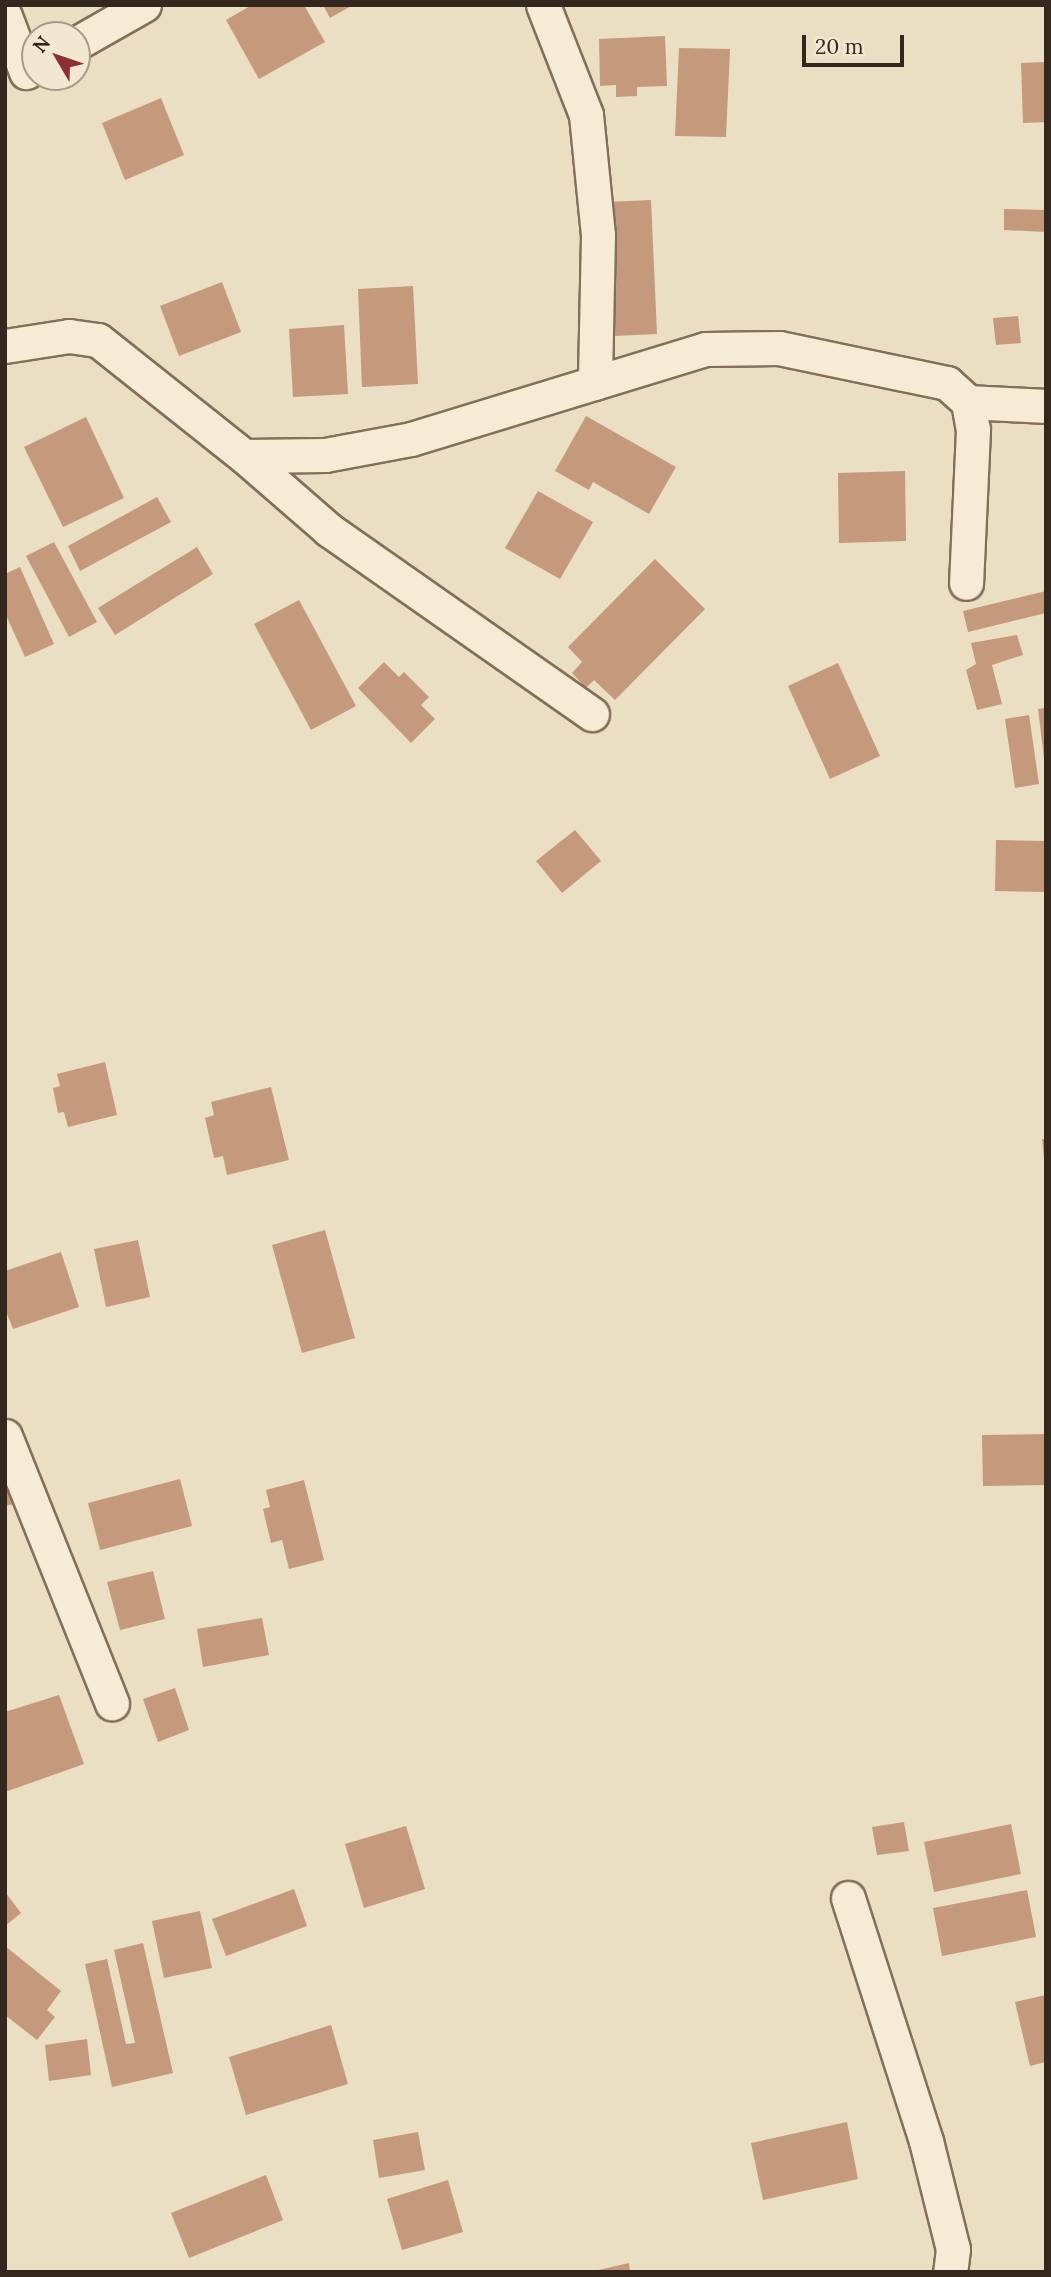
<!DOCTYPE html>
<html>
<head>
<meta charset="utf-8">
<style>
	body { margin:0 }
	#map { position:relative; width:1051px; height:2277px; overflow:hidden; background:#eadec3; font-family:Lora,serif }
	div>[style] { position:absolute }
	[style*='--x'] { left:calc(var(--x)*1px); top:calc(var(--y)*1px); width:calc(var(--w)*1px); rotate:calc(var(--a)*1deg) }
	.building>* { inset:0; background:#c5997c }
	.roads { filter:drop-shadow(2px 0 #836f5b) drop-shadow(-2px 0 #836f5b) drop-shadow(0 2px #836f5b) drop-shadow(0 -2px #836f5b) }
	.minor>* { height:33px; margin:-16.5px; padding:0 16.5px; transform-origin:16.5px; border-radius:16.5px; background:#f6ebd5 }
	span { translate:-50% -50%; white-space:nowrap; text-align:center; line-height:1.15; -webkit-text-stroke:5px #f2e8d2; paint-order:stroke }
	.frame { position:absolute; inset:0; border:7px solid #34281e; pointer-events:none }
	.north { position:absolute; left:21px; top:21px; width:70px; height:70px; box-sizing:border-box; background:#f2e8d2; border:2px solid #a69b8a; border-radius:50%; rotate:309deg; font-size:19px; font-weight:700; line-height:28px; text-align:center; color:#34281e }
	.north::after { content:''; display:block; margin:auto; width:24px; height:32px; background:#8d3033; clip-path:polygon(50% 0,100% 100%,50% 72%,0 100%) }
	.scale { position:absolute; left:802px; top:35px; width:102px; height:32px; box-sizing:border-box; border:4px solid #34281e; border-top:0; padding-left:9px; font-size:21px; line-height:24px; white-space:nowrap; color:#34281e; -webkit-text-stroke:5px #f2e8d2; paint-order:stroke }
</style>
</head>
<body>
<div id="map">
	<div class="building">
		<i style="clip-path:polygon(252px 5px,304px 5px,325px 42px,259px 79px,226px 20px)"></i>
		<i style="clip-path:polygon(323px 5px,353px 5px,330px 18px)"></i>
		<i style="clip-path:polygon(665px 36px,667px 86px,637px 87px,637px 96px,616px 97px,616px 85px,600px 86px,599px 39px)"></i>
		<i style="clip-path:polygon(679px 48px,730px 49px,726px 137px,675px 136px)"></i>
		<i style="clip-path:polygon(1046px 62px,1046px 122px,1023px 123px,1021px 63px)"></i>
		<i style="clip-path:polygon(161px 98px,184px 155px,125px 180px,102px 123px)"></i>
		<i style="clip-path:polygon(651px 200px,657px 334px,614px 336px,607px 202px)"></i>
		<i style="clip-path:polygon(1004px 209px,1046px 210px,1046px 232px,1004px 230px)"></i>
		<i style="clip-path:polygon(222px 282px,241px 332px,179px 356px,160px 306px)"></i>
		<i style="clip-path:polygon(413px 286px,418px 384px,362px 387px,358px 289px)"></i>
		<i style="clip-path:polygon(1018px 316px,1021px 343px,996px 345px,993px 318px)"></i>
		<i style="clip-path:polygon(344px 325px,348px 394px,293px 397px,289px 329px)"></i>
		<i style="clip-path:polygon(586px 416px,676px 467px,649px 514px,593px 482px,589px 490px,555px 471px)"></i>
		<i style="clip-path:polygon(86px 417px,124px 498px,63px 527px,24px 447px)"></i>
		<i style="clip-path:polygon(905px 471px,906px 541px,839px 543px,838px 473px)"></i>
		<i style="clip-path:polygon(538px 491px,593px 522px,560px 579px,505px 548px)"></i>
		<i style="clip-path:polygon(157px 497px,171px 522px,80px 571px,68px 546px)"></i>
		<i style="clip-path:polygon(54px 542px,97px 622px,69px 637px,26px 556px)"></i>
		<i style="clip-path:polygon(197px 547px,213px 574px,115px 635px,98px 608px)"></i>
		<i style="clip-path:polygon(655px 559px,705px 609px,615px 700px,594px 680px,586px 688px,572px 673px,582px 662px,568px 647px)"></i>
		<i style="clip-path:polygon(20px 567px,54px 644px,25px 657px,5px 613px,5px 574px)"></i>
		<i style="clip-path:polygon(1046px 591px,1046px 613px,968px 632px,963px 611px)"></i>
		<i style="clip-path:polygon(299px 600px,356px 706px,311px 730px,254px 624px)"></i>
		<i style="clip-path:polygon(1017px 635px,1023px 655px,992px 665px,1002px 704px,977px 710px,966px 670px,976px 664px,971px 643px)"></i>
		<i style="clip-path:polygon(384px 662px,399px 677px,404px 672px,429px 697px,421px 705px,435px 719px,411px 743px,358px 688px)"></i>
		<i style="clip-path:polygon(838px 663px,880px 756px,830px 779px,788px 686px)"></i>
		<i style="clip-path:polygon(1046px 708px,1046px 758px,1044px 758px,1038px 709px)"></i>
		<i style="clip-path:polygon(1029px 715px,1039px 784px,1015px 788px,1005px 719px)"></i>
		<i style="clip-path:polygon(575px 830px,601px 861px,562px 893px,536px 861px)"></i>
		<i style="clip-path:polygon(996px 840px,1046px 841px,1046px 892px,995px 891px)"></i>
		<i style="clip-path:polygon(105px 1062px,117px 1115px,68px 1127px,64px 1112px,58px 1113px,53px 1088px,60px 1086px,57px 1074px)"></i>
		<i style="clip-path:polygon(271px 1087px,289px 1160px,227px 1175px,223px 1156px,214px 1158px,205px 1118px,214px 1115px,211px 1102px)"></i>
		<i style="clip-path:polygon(1042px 1139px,1046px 1139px,1046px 1158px,1044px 1158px)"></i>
		<i style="clip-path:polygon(325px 1230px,355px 1338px,302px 1353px,272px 1245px)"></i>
		<i style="clip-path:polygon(138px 1240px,150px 1297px,106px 1307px,94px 1249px)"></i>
		<i style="clip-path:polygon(61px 1252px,79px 1307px,13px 1329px,5px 1309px,5px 1271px)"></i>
		<i style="clip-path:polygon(1046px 1434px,1046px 1485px,983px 1486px,982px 1435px)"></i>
		<i style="clip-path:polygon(5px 1465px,17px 1503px,5px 1506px)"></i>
		<i style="clip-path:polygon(180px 1479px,192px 1526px,100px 1550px,88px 1503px)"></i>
		<i style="clip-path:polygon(304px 1480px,324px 1560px,289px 1569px,282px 1540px,271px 1543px,263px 1509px,270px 1507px,266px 1490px)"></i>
		<i style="clip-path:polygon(153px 1571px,165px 1619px,120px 1630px,107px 1582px)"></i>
		<i style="clip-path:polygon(262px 1618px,269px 1655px,203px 1667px,197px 1629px)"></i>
		<i style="clip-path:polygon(175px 1688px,189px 1730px,158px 1742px,143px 1699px)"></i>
		<i style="clip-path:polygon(59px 1695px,84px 1764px,5px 1792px,5px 1712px)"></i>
		<i style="clip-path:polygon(904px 1822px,909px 1851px,877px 1855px,872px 1827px)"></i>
		<i style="clip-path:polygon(1011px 1824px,1021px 1874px,934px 1892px,924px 1842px)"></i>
		<i style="clip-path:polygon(406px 1826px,425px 1889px,364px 1908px,345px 1844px)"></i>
		<i style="clip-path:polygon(294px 1889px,307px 1926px,226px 1956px,212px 1919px)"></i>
		<i style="clip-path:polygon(1027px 1890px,1036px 1937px,942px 1956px,933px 1908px)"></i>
		<i style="clip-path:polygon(5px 1892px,21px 1913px,5px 1926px)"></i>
		<i style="clip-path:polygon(200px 1911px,212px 1968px,164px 1978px,152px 1921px)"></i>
		<i style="clip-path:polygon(143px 1943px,173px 2073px,112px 2087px,85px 1964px,107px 1959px,126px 2044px,135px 2043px,114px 1950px)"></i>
		<i style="clip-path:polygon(5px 1946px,61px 1991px,47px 2010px,55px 2017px,37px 2040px,5px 2015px)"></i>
		<i style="clip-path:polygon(1046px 1995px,1046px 2062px,1030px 2066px,1015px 2002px)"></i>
		<i style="clip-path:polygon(331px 2025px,348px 2084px,246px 2115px,229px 2057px)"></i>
		<i style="clip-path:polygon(87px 2039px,91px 2075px,49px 2081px,45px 2045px)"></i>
		<i style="clip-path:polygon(847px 2122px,858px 2179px,763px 2200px,751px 2143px)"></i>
		<i style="clip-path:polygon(418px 2132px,425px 2170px,379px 2178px,373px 2140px)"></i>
		<i style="clip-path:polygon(266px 2175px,283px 2220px,189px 2258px,171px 2213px)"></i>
		<i style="clip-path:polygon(448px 2180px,463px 2232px,402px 2250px,387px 2199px)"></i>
		<i style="clip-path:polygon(629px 2263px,630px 2272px,594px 2272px,594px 2271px)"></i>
	</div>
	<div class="roads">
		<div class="minor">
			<i style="--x:543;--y:5;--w:118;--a:68.6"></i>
			<i style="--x:586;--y:115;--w:121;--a:84.3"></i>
			<i style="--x:598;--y:235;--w:148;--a:91.2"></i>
			<i style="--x:5;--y:16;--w:60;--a:69.4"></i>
			<i style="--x:77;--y:43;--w:77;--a:-29.6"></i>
			<i style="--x:5;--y:346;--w:65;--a:-8.9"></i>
			<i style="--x:69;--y:336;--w:29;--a:8"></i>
			<i style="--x:98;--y:340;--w:186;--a:38.5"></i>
			<i style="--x:244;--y:456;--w:113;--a:41"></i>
			<i style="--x:329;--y:530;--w:321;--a:35"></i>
			<i style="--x:968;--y:402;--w:78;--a:2.9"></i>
			<i style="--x:244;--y:456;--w:81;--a:-0.7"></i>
			<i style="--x:325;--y:455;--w:87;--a:-10.5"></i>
			<i style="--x:411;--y:439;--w:308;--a:-17"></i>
			<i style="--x:706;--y:349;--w:73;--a:-0.8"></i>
			<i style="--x:779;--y:348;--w:172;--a:11.8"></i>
			<i style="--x:947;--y:383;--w:28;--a:42"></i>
			<i style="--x:968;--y:402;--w:28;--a:80"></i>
			<i style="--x:973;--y:430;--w:153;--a:92.6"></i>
			<i style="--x:5;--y:1436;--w:288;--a:68.2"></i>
			<i style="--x:848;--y:1898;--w:255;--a:72.2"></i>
			<i style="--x:926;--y:2141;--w:111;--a:76"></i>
			<i style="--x:953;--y:2249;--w:23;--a:97"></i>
		</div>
	</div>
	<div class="frame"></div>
	<div class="north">N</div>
	<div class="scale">20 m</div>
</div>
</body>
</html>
